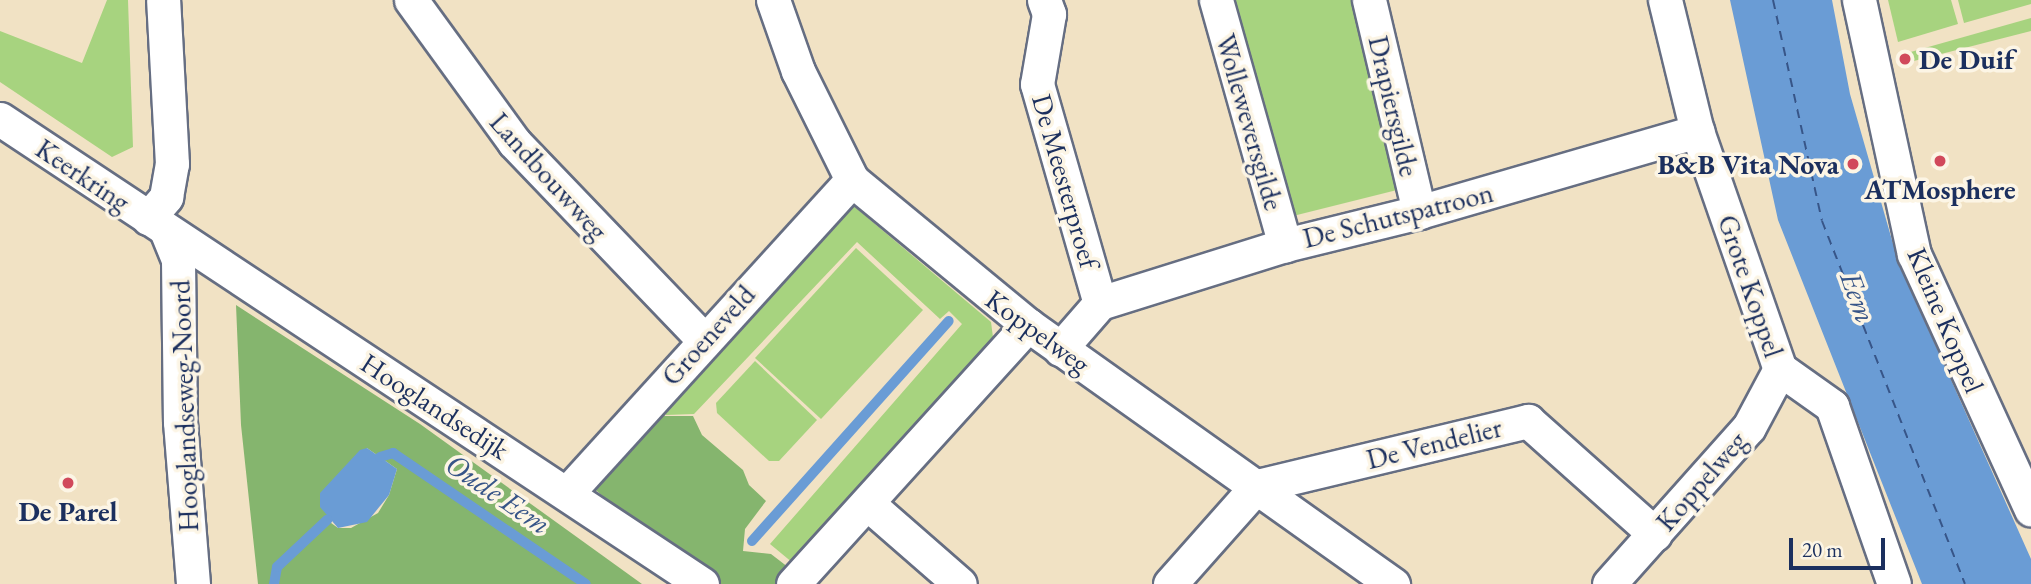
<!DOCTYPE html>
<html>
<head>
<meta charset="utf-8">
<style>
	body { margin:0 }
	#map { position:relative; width:2031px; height:584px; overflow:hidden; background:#f1e2c4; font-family:"EB Garamond",serif }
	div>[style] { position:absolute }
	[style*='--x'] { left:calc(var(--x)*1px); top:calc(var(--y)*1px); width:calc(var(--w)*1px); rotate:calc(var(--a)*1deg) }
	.green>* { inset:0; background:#a7d37f }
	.forest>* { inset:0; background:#85b56e }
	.water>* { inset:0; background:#6a9cd5 }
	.stream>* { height:10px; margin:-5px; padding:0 5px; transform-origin:5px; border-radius:5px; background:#6a9cd5 }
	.ferry>* { height:2px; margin-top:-1px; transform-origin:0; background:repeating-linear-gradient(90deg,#375588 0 9px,transparent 0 16px) }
	.roads { filter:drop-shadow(2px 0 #666e82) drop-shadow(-2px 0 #666e82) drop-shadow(0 2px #666e82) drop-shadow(0 -2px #666e82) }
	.street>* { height:33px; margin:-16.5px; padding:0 16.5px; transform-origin:16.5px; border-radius:16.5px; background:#fff }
	.dots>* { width:19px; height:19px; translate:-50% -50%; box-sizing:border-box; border:4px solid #fcf5e5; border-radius:50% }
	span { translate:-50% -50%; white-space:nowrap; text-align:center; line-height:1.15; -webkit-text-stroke:7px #fcf5e5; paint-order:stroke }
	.poi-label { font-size:28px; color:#1b2f5e; font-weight:700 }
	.left { translate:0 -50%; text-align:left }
	.right { translate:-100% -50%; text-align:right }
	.street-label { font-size:28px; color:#1b2f5e }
	.water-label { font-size:30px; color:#375588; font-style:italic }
	.scale { position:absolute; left:1789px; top:538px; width:96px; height:32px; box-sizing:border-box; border:4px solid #1b2f5e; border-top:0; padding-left:9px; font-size:21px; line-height:24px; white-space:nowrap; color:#1b2f5e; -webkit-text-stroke:5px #fcf5e5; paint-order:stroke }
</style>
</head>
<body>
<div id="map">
	<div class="green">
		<i style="clip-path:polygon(107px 0,128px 0,133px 147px,112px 157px,0 82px,0 31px,82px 63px)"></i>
		<i style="clip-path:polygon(1229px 0,1358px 0,1405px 188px,1293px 216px)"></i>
		<i style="clip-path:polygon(1888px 0,1951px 0,1958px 24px,1898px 42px)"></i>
		<i style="clip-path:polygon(1958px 0,2031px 0,2031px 4px,1964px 23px)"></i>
		<i style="clip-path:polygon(2031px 18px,2031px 31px,1902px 64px,1900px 55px)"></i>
		<i style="clip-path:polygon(849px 202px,991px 322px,994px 345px,799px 568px,770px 544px,962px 324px,949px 311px,940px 319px,857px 242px,694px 414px,666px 415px,658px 406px)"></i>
		<i style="clip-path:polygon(856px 248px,923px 310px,821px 419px,755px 358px)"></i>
		<i style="clip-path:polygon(755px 361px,817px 420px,779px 461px,769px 461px,717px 413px,716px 403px)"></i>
	</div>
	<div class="forest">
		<i style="clip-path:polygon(evenodd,236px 305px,420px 424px,642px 584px,258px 584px,241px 425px,236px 305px,367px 448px,397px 469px,389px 495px,378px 513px,351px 528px,338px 528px,327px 520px,367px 448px)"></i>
		<i style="clip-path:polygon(657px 407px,665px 416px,693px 416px,702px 435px,743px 470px,749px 485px,766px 501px,745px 529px,743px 551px,771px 554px,797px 574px,788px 584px,704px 584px,590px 485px)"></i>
	</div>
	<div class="water">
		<i style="clip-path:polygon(1730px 0,1832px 0,1850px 94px,1898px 261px,2031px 559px,2031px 584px,1922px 584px,1778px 220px)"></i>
		<i style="clip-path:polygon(367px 448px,397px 469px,389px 495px,367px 522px,338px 528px,320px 507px,320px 493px,360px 450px)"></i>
	</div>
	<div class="stream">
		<i style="--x:380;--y:457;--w:14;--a:-17"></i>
		<i style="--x:393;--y:453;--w:233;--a:34.2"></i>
		<i style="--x:752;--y:541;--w:295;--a:-48.2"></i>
		<i style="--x:274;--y:584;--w:17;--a:-80"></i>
		<i style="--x:277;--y:567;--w:69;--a:-43.2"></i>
	</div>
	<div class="ferry">
		<i style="--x:1773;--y:0;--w:226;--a:77.5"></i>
		<i style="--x:1822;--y:221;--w:390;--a:68.5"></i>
	</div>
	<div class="roads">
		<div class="street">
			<i style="--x:411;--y:0;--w:175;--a:54"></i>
			<i style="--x:514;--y:142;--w:273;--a:46.2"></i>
			<i style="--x:773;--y:0;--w:75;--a:70.6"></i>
			<i style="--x:798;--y:71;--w:122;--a:63.6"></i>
			<i style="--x:852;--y:180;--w:228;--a:39.5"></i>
			<i style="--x:1028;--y:325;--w:448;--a:35.4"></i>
			<i style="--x:1044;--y:0;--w:15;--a:70"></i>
			<i style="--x:1049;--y:14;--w:71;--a:99.7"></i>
			<i style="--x:1037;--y:84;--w:228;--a:74"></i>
			<i style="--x:1216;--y:0;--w:255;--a:74.3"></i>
			<i style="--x:1369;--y:0;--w:218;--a:76.7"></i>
			<i style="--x:1665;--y:0;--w:135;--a:76.3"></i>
			<i style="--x:1697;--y:131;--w:252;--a:70.8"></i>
			<i style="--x:1780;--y:369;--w:64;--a:35.4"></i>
			<i style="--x:1832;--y:406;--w:188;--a:70.8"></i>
			<i style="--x:1859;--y:0;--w:260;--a:77.8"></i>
			<i style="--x:1914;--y:254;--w:281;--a:65.4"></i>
			<i style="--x:0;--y:119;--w:842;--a:33.52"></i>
			<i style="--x:148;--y:218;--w:28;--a:-49"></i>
			<i style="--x:166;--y:197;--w:34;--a:-80"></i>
			<i style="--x:172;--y:164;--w:164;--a:-93.1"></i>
			<i style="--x:166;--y:230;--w:32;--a:68"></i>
			<i style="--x:178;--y:260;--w:162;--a:89.3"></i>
			<i style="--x:180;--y:422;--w:163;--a:85.4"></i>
			<i style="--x:1100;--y:303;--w:194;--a:-17.4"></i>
			<i style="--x:1285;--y:245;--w:138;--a:-13.8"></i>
			<i style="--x:1419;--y:212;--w:290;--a:-16.2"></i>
			<i style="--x:1060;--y:349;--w:61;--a:-49"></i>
			<i style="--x:568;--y:492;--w:422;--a:-47.7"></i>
			<i style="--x:867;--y:503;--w:123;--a:41.1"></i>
			<i style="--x:793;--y:584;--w:350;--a:-47.8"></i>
			<i style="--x:1170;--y:584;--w:131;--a:-48.4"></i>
			<i style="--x:1257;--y:486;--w:279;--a:-13.5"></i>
			<i style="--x:1528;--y:421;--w:170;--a:41.7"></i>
			<i style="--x:1609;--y:584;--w:210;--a:-48.3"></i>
			<i style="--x:1749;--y:427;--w:66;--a:-61.9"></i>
		</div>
	</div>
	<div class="dots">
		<i style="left:1905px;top:59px;background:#d1495b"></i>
		<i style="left:1940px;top:161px;background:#d1495b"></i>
		<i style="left:1853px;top:164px;background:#d1495b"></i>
		<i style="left:68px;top:483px;background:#d1495b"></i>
	</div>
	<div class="poi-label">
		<span class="left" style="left:1919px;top:59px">De Duif</span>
		<span class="right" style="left:1839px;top:164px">B&amp;B Vita Nova</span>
		<span style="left:1940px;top:189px">ATMosphere</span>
		<span style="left:68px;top:511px">De Parel</span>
	</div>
	<div class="street-label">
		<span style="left:1394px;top:106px;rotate:77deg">Drapiersgilde</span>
		<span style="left:1250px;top:122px;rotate:74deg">Wolleweversgilde</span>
		<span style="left:83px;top:175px;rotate:34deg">Keerkring</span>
		<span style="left:549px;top:176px;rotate:48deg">Landbouwweg</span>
		<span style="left:1066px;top:181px;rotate:74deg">De Meesterproef</span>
		<span style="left:1398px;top:215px;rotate:-14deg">De Schutspatroon</span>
		<span style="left:1751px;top:286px;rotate:71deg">Grote Koppel</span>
		<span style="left:1946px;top:320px;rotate:67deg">Kleine Koppel</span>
		<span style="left:1038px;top:331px;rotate:36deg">Koppelweg</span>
		<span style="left:708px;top:335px;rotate:-48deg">Groeneveld</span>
		<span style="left:184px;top:406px;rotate:-92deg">Hooglandseweg-Noord</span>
		<span style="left:435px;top:406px;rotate:33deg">Hooglandsedijk</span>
		<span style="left:1434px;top:443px;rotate:-14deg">De Vendelier</span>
		<span style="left:1701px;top:481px;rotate:-49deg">Koppelweg</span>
	</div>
	<div class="water-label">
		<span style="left:1858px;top:297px;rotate:70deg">Eem</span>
		<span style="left:498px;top:494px;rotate:34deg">Oude Eem</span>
	</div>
	<div class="scale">20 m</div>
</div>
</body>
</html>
